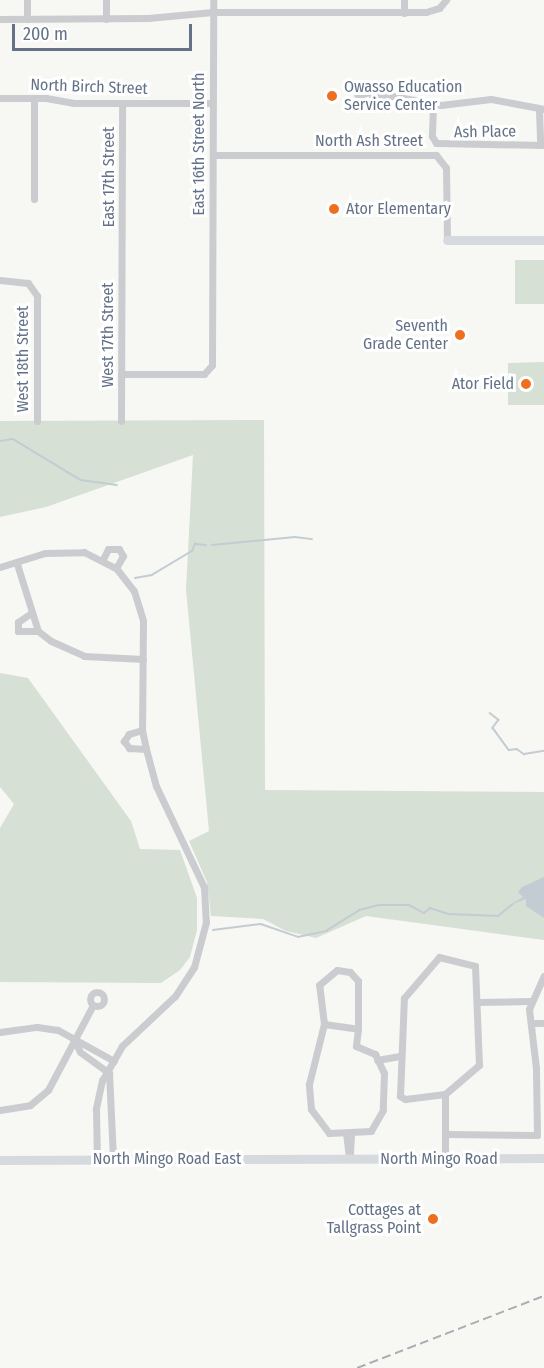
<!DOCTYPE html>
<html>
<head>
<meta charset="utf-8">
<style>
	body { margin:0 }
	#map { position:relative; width:544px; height:1368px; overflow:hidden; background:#f7f7f4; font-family:"Fira Sans Condensed",sans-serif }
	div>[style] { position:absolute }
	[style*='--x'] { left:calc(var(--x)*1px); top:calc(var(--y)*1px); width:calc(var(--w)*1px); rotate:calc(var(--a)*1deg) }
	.green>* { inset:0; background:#d7e0d5 }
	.water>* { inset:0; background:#c3ccd3 }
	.stream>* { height:1.5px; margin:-0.75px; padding:0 0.75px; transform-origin:0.75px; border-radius:0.75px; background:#c3ccd3 }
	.street>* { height:7px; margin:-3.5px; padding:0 3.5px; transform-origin:3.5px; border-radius:3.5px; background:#caccd0 }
	.street>.ring { margin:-3.5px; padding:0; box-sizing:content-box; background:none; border:7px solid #caccd0; border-radius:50% }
	.secondary>* { height:9px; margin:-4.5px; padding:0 4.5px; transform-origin:4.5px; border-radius:4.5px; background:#d6dadf }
	.rail>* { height:1.5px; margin-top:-0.75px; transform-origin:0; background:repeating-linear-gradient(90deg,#a9adb4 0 9px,transparent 0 13.5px) }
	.dots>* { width:16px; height:16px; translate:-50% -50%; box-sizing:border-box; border:3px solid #fff; border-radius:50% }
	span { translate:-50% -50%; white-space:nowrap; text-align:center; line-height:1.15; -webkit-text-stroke:6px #fff; paint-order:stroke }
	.street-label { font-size:16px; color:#647287 }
	.poi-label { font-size:16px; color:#647287 }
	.left { translate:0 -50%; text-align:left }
	.right { translate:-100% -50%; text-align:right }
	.scale { position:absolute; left:12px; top:24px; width:180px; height:27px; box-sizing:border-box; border:3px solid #647287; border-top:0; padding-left:8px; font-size:18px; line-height:21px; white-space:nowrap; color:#647287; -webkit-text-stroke:4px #fff; paint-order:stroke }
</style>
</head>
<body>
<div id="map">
	<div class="green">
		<i style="clip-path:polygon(515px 260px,544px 260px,544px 304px,515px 304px)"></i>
		<i style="clip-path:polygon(544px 362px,544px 405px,508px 405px,508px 363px)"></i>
		<i style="clip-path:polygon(264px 420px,265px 790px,544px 792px,544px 940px,366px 916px,316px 938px,286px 931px,263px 919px,211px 916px,207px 882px,189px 841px,209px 831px,186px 590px,193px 455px,46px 507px,0 517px,0 421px)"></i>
		<i style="clip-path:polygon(0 673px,28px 678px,131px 821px,140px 849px,180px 850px,197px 898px,197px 930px,190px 957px,180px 970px,161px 983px,0 982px,0 828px,14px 804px,0 787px)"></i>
	</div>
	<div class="water">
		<i style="clip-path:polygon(544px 877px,544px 918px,526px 906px,526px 899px,510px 905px,523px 897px,518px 892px,522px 887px)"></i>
	</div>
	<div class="stream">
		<i style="--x:0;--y:441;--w:13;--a:-9"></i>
		<i style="--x:13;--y:439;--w:79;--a:31.1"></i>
		<i style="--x:81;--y:480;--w:36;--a:8"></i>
		<i style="--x:212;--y:545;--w:83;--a:-5.5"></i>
		<i style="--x:295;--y:537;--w:17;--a:7"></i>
		<i style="--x:135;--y:578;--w:17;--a:-10"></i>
		<i style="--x:152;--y:575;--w:47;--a:-31"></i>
		<i style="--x:192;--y:551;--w:8;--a:-67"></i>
		<i style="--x:195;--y:544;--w:11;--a:5"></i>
		<i style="--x:490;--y:713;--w:11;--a:38"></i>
		<i style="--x:499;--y:720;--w:10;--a:127"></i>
		<i style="--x:493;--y:728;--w:27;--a:54"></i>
		<i style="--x:509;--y:750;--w:8;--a:-7"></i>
		<i style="--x:517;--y:749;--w:9;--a:36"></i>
		<i style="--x:524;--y:754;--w:20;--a:-9"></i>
		<i style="--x:213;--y:930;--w:48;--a:-7.1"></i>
		<i style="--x:261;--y:924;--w:39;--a:19"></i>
		<i style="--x:298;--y:937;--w:29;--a:-12"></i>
		<i style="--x:326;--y:931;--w:39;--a:-32"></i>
		<i style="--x:359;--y:910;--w:21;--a:-14"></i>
		<i style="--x:379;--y:905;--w:30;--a:0"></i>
		<i style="--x:409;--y:905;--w:17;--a:28"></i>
		<i style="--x:424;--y:913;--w:8;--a:-40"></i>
		<i style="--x:430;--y:908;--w:20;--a:18"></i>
		<i style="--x:449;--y:914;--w:49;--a:2.3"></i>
		<i style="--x:498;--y:916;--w:19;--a:-39"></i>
	</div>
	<div class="street">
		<i style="--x:27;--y:0;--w:19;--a:90"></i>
		<i style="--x:106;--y:0;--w:19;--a:90"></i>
		<i style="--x:404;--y:0;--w:13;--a:90"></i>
		<i style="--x:0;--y:19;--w:148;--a:-0.4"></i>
		<i style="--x:148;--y:18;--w:65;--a:-5.3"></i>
		<i style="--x:213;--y:12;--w:213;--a:0"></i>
		<i style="--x:426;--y:12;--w:14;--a:-17"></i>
		<i style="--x:439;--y:8;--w:11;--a:-49"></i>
		<i style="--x:357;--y:94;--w:30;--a:2"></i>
		<i style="--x:387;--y:95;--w:55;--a:10.5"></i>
		<i style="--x:441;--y:105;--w:50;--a:-6.8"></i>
		<i style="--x:491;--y:99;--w:54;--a:10.7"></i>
		<i style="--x:0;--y:98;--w:46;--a:0"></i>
		<i style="--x:46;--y:98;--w:27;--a:10"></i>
		<i style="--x:73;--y:103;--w:139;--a:0"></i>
		<i style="--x:34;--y:98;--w:101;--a:90"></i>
		<i style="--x:433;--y:105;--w:31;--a:92"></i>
		<i style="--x:432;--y:136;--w:8;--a:60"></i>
		<i style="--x:436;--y:143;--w:108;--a:1.1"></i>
		<i style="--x:539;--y:110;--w:35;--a:88"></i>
		<i style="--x:213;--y:155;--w:223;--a:0"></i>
		<i style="--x:436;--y:155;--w:16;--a:52"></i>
		<i style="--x:446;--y:168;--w:72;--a:89.2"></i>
		<i style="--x:0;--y:280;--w:28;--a:6"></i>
		<i style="--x:28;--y:283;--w:16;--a:55"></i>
		<i style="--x:37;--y:296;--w:125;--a:90"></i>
		<i style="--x:121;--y:374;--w:83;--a:0"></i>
		<i style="--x:204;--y:374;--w:12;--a:-48"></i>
		<i style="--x:212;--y:365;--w:365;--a:-89.8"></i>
		<i style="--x:121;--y:421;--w:318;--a:-89.8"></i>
		<i style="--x:103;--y:559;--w:11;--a:-63"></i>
		<i style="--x:108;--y:549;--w:11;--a:0"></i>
		<i style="--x:119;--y:549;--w:8;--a:60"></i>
		<i style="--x:123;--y:556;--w:14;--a:120"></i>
		<i style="--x:17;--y:564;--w:70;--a:72.6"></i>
		<i style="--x:38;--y:631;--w:16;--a:38"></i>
		<i style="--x:51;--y:641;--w:36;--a:24"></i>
		<i style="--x:84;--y:656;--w:59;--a:2.9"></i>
		<i style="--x:0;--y:567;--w:47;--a:-17.3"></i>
		<i style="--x:45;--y:553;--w:39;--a:-1"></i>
		<i style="--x:84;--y:552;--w:36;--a:27"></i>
		<i style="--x:116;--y:568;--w:29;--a:52"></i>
		<i style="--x:134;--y:591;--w:31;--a:73"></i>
		<i style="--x:143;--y:621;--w:109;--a:90.5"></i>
		<i style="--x:142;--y:730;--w:19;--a:78"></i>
		<i style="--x:146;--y:749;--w:38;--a:75"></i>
		<i style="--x:156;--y:786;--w:112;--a:64.6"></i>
		<i style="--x:204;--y:887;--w:35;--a:87"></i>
		<i style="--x:206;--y:922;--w:47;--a:104.9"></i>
		<i style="--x:194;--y:967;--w:35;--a:123"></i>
		<i style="--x:175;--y:996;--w:73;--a:136.7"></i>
		<i style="--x:122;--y:1046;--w:39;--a:120"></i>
		<i style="--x:102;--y:1080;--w:30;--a:102"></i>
		<i style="--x:96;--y:1109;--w:50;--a:88.9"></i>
		<i style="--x:31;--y:613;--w:16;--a:145"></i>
		<i style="--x:18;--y:622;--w:9;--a:90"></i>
		<i style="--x:18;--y:631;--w:20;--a:0"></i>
		<i style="--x:142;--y:730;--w:14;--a:163"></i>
		<i style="--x:129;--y:734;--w:9;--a:126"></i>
		<i style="--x:124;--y:741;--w:9;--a:54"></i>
		<i style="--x:129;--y:748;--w:17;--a:3"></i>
		<i style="--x:439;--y:957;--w:37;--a:14"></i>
		<i style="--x:475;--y:966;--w:99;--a:87.7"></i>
		<i style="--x:479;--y:1065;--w:45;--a:139.5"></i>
		<i style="--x:445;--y:1094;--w:40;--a:172.9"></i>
		<i style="--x:405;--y:1099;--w:6;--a:-149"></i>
		<i style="--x:400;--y:1096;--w:98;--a:-87.7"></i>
		<i style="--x:404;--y:998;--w:54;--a:-49.5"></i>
		<i class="ring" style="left:90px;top:992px;width:7px;height:7px"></i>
		<i style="--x:477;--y:1002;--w:53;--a:-1.1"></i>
		<i style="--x:531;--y:1023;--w:13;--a:0"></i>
		<i style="--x:324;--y:1024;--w:34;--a:8"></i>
		<i style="--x:358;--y:1029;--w:17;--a:97"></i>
		<i style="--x:356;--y:1046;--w:21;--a:23"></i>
		<i style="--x:375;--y:1054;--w:21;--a:65"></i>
		<i style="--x:384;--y:1073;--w:37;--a:92"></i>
		<i style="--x:383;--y:1110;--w:24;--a:120"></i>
		<i style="--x:371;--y:1131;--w:42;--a:177.3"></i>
		<i style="--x:329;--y:1133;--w:30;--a:-127"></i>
		<i style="--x:311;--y:1109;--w:25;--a:-95"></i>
		<i style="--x:309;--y:1084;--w:62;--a:-76"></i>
		<i style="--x:324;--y:1024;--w:39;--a:-97"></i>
		<i style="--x:319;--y:985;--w:23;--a:-40"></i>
		<i style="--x:337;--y:970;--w:13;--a:9"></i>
		<i style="--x:350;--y:972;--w:12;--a:48"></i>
		<i style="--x:358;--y:981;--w:48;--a:90"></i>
		<i style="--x:0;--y:1032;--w:37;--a:-8"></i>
		<i style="--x:37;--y:1027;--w:21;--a:8"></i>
		<i style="--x:58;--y:1030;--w:64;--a:29"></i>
		<i style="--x:74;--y:1039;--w:14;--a:65"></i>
		<i style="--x:80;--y:1052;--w:36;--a:36"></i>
		<i style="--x:377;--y:1060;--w:23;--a:-10"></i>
		<i style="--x:109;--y:1073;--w:86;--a:87.3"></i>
		<i style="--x:445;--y:1094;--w:66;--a:90"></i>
		<i style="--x:0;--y:1110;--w:30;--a:-9"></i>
		<i style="--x:30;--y:1105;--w:23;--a:-40"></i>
		<i style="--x:48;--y:1090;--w:96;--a:-62.1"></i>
		<i style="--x:346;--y:1133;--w:26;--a:83"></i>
		<i style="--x:446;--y:1134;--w:91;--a:0.6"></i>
		<i style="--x:537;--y:1135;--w:67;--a:-90.9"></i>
		<i style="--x:536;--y:1068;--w:59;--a:-96.8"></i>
		<i style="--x:529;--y:1009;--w:36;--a:-66"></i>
		<i style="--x:350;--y:1154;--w:21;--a:-87"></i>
	</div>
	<div class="secondary">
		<i style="--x:447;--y:240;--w:97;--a:0"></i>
		<i style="--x:0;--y:1160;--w:544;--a:-0.21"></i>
	</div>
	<div class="rail">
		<i style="--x:357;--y:1368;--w:200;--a:-21.1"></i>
	</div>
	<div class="dots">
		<i style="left:332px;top:96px;background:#ee701e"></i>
		<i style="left:334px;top:209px;background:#ee701e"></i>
		<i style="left:460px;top:335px;background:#ee701e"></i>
		<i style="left:526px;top:384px;background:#ee701e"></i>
		<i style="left:433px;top:1219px;background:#ee701e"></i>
	</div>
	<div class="street-label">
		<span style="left:89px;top:87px;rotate:2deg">North Birch Street</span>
		<span style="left:485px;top:132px;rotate:-1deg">Ash Place</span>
		<span style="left:369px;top:141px">North Ash Street</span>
		<span style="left:199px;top:144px;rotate:-90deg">East 16th Street North</span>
		<span style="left:109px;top:177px;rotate:-90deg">East 17th Street</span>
		<span style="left:108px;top:335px;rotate:-90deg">West 17th Street</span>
		<span style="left:23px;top:359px;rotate:-90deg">West 18th Street</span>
		<span style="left:167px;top:1159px">North Mingo Road East</span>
		<span style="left:439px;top:1159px">North Mingo Road</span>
	</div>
	<div class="poi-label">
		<span class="left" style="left:344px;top:96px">Owasso Education<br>Service Center</span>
		<span class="left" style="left:346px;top:209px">Ator Elementary</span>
		<span class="right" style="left:448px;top:335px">Seventh<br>Grade Center</span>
		<span class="right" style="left:514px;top:384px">Ator Field</span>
		<span class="right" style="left:421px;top:1219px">Cottages at<br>Tallgrass Point</span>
	</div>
	<div class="scale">200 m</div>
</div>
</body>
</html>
